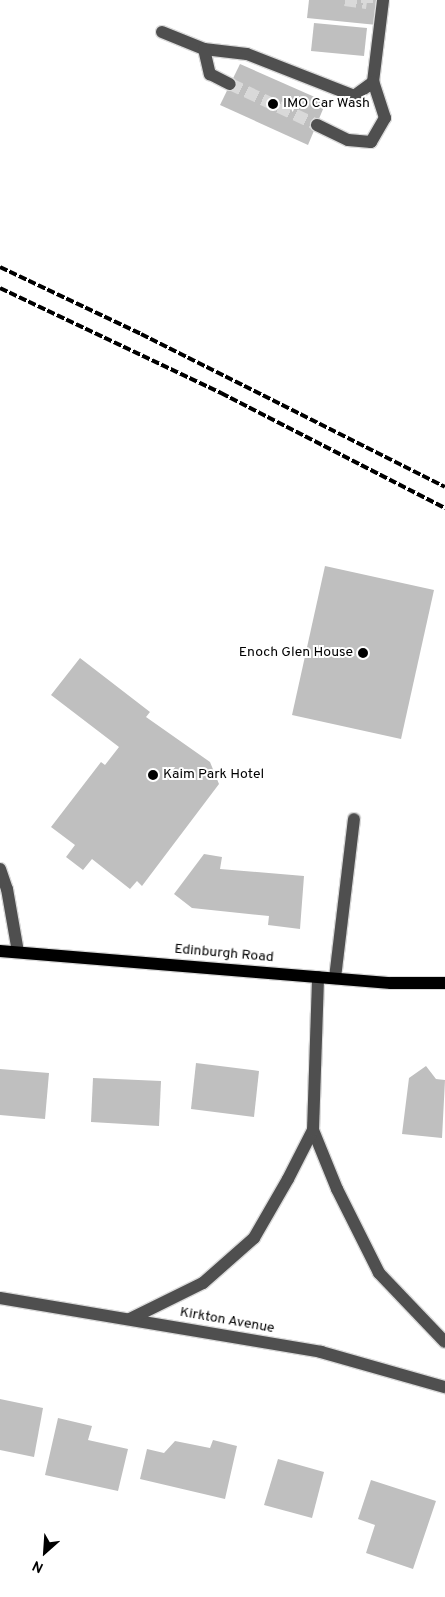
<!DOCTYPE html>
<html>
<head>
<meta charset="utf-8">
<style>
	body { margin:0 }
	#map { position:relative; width:445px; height:1597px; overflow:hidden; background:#fff; font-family:Overpass,sans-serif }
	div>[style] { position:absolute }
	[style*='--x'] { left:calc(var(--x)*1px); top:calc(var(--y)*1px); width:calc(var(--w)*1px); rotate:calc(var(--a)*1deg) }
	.building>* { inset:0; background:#bfbfbf }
	.minor-tunnel>* { height:12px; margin-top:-6px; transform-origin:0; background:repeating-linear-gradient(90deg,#d9d9d9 0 12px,transparent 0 18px) }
	.roads { filter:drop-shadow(1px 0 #dbdbdb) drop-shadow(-1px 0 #dbdbdb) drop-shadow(0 1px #dbdbdb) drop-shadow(0 -1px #dbdbdb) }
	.minor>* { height:12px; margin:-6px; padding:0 6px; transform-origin:6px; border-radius:6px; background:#4f4f4f }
	.major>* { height:12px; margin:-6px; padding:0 6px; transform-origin:6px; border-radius:6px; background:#000 }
	.rail>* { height:4px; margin-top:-2px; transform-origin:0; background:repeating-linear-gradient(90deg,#000 0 8px,transparent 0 10.5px) }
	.dots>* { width:14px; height:14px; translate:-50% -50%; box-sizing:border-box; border:2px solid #fff; border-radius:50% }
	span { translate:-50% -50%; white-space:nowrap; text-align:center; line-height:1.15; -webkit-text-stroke:4px #fff; paint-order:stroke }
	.poi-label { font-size:14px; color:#000 }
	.left { translate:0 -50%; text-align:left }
	.right { translate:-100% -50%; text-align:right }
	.street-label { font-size:14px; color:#000 }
	.north { position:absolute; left:20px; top:1527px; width:50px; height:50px; -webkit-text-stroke:4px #fff; paint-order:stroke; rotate:206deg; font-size:14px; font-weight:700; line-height:20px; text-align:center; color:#000 }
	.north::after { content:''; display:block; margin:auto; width:18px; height:22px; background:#000; clip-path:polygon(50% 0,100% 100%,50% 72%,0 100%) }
</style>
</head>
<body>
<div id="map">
	<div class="building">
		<i style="clip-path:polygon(309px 0,380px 0,377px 25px,307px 18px)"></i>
		<i style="clip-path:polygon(314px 23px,367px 28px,364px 56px,311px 51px)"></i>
		<i style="clip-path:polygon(240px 64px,326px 102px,308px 145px,220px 105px)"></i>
		<i style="clip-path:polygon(325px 566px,434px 590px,401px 739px,292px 715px)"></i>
		<i style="clip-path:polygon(80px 658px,150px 712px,146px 717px,210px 762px,219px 784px,142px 886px,137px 881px,130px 889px,92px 859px,83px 870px,66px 857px,75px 845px,51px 827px,101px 762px,105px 765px,119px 747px,51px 695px)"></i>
		<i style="clip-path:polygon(204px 854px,222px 857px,220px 869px,304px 876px,300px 929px,268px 925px,269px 916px,192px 908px,174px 894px)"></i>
		<i style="clip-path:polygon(196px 1063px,259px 1071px,254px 1117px,191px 1109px)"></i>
		<i style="clip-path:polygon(426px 1066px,436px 1079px,445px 1080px,442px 1138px,402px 1134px,409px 1078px)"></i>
		<i style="clip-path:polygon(0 1069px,49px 1073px,45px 1119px,0 1115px)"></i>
		<i style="clip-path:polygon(93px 1078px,161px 1081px,159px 1126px,91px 1122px)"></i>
		<i style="clip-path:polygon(0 1399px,43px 1408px,34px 1457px,0 1450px)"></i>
		<i style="clip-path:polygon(58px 1418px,92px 1426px,88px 1440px,128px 1449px,118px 1491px,45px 1475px)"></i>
		<i style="clip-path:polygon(213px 1440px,237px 1446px,225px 1499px,140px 1479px,147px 1449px,164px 1453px,175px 1441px,210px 1448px)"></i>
		<i style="clip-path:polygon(278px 1459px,324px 1472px,312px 1518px,264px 1505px)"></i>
		<i style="clip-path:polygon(371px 1480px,436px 1501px,413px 1569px,366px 1553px,375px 1525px,358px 1519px)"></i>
	</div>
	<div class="minor-tunnel">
		<i style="--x:345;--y:0;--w:22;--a:8"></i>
		<i style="--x:367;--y:3;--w:3;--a:-90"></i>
		<i style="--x:230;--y:84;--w:96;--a:25.2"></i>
	</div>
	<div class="roads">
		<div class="minor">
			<i style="--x:162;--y:32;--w:45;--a:22"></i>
			<i style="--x:204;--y:49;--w:43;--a:6.6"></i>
			<i style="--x:247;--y:54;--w:115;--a:21.4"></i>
			<i style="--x:354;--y:96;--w:24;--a:-36"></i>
			<i style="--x:373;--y:82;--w:83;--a:-83"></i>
			<i style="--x:204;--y:49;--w:26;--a:77"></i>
			<i style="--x:210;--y:74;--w:22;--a:27"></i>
			<i style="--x:317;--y:125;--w:34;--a:26"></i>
			<i style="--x:348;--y:140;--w:23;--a:5"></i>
			<i style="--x:371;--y:142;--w:28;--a:-60"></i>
			<i style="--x:385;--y:118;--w:38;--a:-108"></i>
			<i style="--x:0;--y:869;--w:21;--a:71"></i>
			<i style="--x:7;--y:889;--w:64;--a:80.1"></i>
			<i style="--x:335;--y:978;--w:160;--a:-83.2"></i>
			<i style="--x:313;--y:1130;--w:64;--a:67.9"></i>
			<i style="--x:337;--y:1189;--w:94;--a:63.4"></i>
			<i style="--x:379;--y:1273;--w:95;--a:46.3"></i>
			<i style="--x:0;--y:1298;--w:326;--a:9.5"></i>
			<i style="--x:321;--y:1352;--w:129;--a:15.8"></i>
			<i style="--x:130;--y:1319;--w:81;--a:-26.3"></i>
			<i style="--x:203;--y:1283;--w:68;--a:-41.4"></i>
			<i style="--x:254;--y:1238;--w:68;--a:-60"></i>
			<i style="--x:288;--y:1179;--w:55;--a:-63"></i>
			<i style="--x:313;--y:1130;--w:153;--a:-88.1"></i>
		</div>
		<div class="major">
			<i style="--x:0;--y:951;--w:392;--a:4.7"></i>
			<i style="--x:391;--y:983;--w:54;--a:0"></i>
		</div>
	</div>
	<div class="rail">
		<i style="--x:0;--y:267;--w:156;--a:25.4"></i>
		<i style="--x:141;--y:334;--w:340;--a:26.7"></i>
		<i style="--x:0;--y:288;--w:245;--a:25.4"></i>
		<i style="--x:221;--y:393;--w:252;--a:27.2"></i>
	</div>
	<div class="dots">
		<i style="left:273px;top:104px;background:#000"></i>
		<i style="left:363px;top:653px;background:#000"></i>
		<i style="left:153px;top:775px;background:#000"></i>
	</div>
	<div class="poi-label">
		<span class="left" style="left:283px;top:104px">IMO Car Wash</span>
		<span class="right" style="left:353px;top:653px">Enoch Glen House</span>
		<span class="left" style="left:163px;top:775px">Kaim Park Hotel</span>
	</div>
	<div class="street-label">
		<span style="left:224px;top:954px;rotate:5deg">Edinburgh Road</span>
		<span style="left:227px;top:1321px;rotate:10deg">Kirkton Avenue</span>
	</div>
	<div class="north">N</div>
</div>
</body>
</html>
